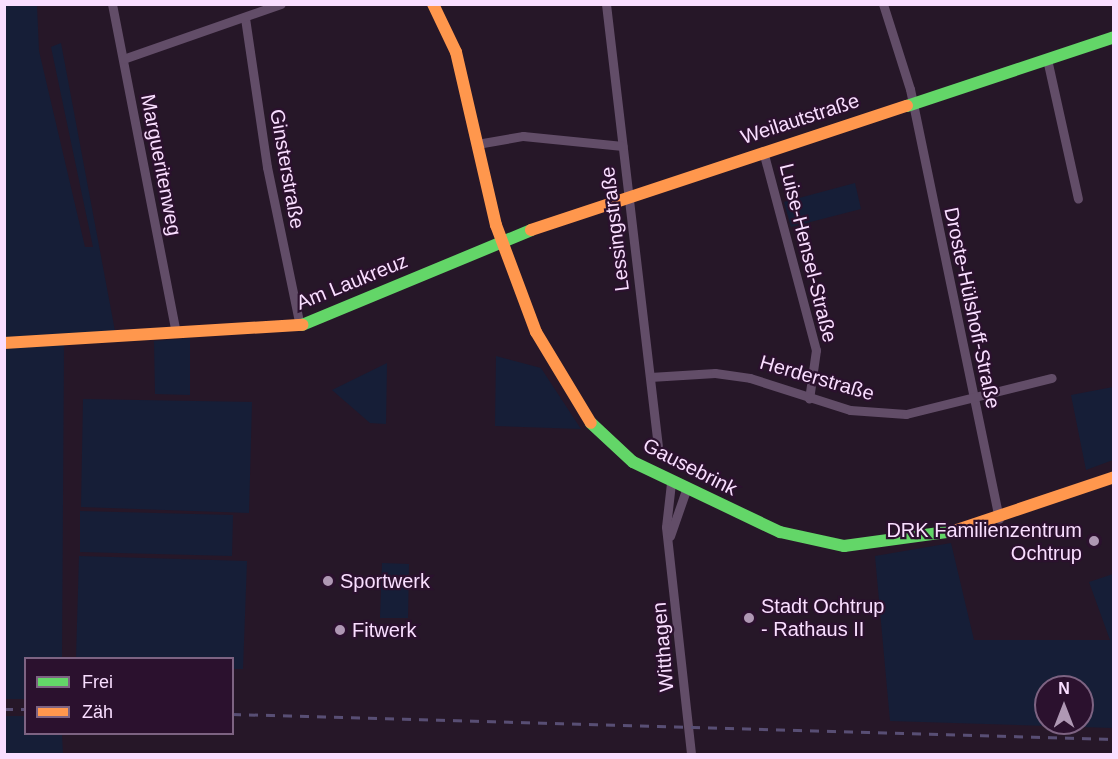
<!DOCTYPE html>
<html>
<head>
<meta charset="utf-8">
<style>
	body { margin:0 }
	#map { position:relative; width:1118px; height:759px; overflow:hidden; background:#261728; font-family:Helvetica,sans-serif }
	div>[style] { position:absolute }
	[style*='--x'] { left:calc(var(--x)*1px); top:calc(var(--y)*1px); width:calc(var(--w)*1px); rotate:calc(var(--a)*1deg) }
	.green>* { inset:0; background:#161e37 }
	.street>* { height:9px; margin:-4.5px; padding:0 4.5px; transform-origin:4.5px; border-radius:4.5px; background:#624d68 }
	.fast>* { height:12px; margin:-6px; padding:0 6px; transform-origin:6px; border-radius:6px; background:#63d668 }
	.slow>* { height:12px; margin:-6px; padding:0 6px; transform-origin:6px; border-radius:6px; background:#ff974d }
	.rail>* { height:3px; margin-top:-1.5px; transform-origin:0; background:repeating-linear-gradient(90deg,#584e74 0 9px,transparent 0 17px) }
	.dots>* { width:16px; height:16px; translate:-50% -50%; box-sizing:border-box; border:3px solid #2b112e; border-radius:50% }
	span { translate:-50% -50%; white-space:nowrap; text-align:center; line-height:1.15; -webkit-text-stroke:4.5px #2b112e; paint-order:stroke }
	.street-label { font-size:20px; color:#f9deff }
	.poi-label { font-size:20px; color:#f9deff }
	.right { translate:-100% -50%; text-align:right }
	.left { translate:0 -50%; text-align:left }
	.frame { position:absolute; inset:0; border:6px solid #f9deff; pointer-events:none }
	.legend { position:absolute; left:24px; top:657px; width:210px; height:78px; box-sizing:border-box; background:#2b112e; border:2px solid #7d6382; margin:0; padding:8px 10px; list-style:none; font-size:18px; color:#f9deff }
	.legend li { display:flex; align-items:center; gap:12px; height:30px }
	.legend b { width:30px; border:2px solid #7d6382 }
	.north { position:absolute; left:1034px; top:675px; width:60px; height:60px; box-sizing:border-box; background:#2b112e; border:2px solid #7d6382; border-radius:50%; rotate:0deg; font-size:16px; font-weight:700; line-height:24px; text-align:center; color:#f9deff }
	.north::after { content:''; display:block; margin:auto; width:21px; height:27px; background:#af98b4; clip-path:polygon(50% 0,100% 100%,50% 72%,0 100%) }
</style>
</head>
<body>
<div id="map">
	<div class="green">
		<i style="clip-path:polygon(5px 5px,37px 5px,39px 51px,85px 247px,93px 247px,51px 47px,61px 43px,115px 331px,5px 337px)"></i>
		<i style="clip-path:polygon(855px 183px,861px 209px,791px 227px,784px 202px)"></i>
		<i style="clip-path:polygon(190px 338px,190px 395px,155px 394px,154px 341px)"></i>
		<i style="clip-path:polygon(64px 344px,62px 658px,26px 658px,25px 699px,5px 699px,5px 348px)"></i>
		<i style="clip-path:polygon(496px 356px,541px 368px,581px 429px,495px 426px)"></i>
		<i style="clip-path:polygon(387px 363px,386px 424px,370px 423px,332px 390px)"></i>
		<i style="clip-path:polygon(1113px 387px,1113px 460px,1086px 470px,1071px 395px)"></i>
		<i style="clip-path:polygon(83px 399px,252px 402px,249px 513px,81px 507px)"></i>
		<i style="clip-path:polygon(80px 511px,233px 515px,232px 556px,80px 552px)"></i>
		<i style="clip-path:polygon(evenodd,951px 543px,974px 640px,1110px 640px,1089px 582px,1113px 574px,1113px 728px,890px 721px,875px 556px,951px 543px,1046px 687px,1082px 687px,1082px 723px,1046px 723px,1046px 687px)"></i>
		<i style="clip-path:polygon(79px 556px,247px 561px,243px 669px,233px 669px,232px 658px,76px 658px)"></i>
		<i style="clip-path:polygon(382px 563px,409px 564px,408px 618px,380px 618px)"></i>
		<i style="clip-path:polygon(5px 716px,25px 716px,26px 734px,62px 734px,63px 754px,5px 754px)"></i>
	</div>
	<div class="street">
		<i style="--x:112;--y:4;--w:335;--a:79"></i>
		<i style="--x:606;--y:4;--w:449;--a:83.3"></i>
		<i style="--x:883;--y:4;--w:89;--a:72.4"></i>
		<i style="--x:910;--y:89;--w:439;--a:78.3"></i>
		<i style="--x:245;--y:18;--w:151;--a:81.6"></i>
		<i style="--x:267;--y:167;--w:162;--a:78.3"></i>
		<i style="--x:123;--y:59;--w:167;--a:-19.2"></i>
		<i style="--x:1047;--y:59;--w:143;--a:77.5"></i>
		<i style="--x:477;--y:144;--w:47;--a:-9.9"></i>
		<i style="--x:523;--y:136;--w:100;--a:5.7"></i>
		<i style="--x:763;--y:151;--w:206;--a:75.1"></i>
		<i style="--x:816;--y:350;--w:49;--a:98.1"></i>
		<i style="--x:650;--y:377;--w:65;--a:-3.5"></i>
		<i style="--x:715;--y:373;--w:35;--a:8"></i>
		<i style="--x:750;--y:378;--w:105;--a:17.7"></i>
		<i style="--x:850;--y:410;--w:56;--a:4.1"></i>
		<i style="--x:906;--y:414;--w:150;--a:-13.9"></i>
		<i style="--x:671;--y:483;--w:44;--a:96.5"></i>
		<i style="--x:666;--y:527;--w:228;--a:83.7"></i>
		<i style="--x:670;--y:536;--w:49;--a:-70.8"></i>
	</div>
	<div class="fast">
		<i style="--x:907;--y:106;--w:218;--a:-18.4"></i>
		<i style="--x:302;--y:325;--w:248;--a:-22.5"></i>
		<i style="--x:591;--y:423;--w:57;--a:42.9"></i>
		<i style="--x:633;--y:462;--w:163;--a:25.5"></i>
		<i style="--x:780;--y:532;--w:66;--a:12.3"></i>
		<i style="--x:844;--y:546;--w:111;--a:-7.8"></i>
	</div>
	<div class="slow">
		<i style="--x:433;--y:4;--w:53;--a:64.4"></i>
		<i style="--x:456;--y:52;--w:178;--a:77"></i>
		<i style="--x:496;--y:225;--w:114;--a:69.5"></i>
		<i style="--x:536;--y:332;--w:106;--a:58.9"></i>
		<i style="--x:531;--y:230;--w:396;--a:-18.3"></i>
		<i style="--x:4;--y:343;--w:299;--a:-3.5"></i>
		<i style="--x:954;--y:531;--w:169;--a:-18.6"></i>
	</div>
	<div class="rail">
		<i style="--x:4;--y:709;--w:22;--a:0"></i>
		<i style="--x:232;--y:714;--w:882;--a:1.62"></i>
	</div>
	<div class="dots">
		<i style="left:1094px;top:541px;background:#af98b4"></i>
		<i style="left:328px;top:581px;background:#af98b4"></i>
		<i style="left:749px;top:618px;background:#af98b4"></i>
		<i style="left:340px;top:630px;background:#af98b4"></i>
	</div>
	<div class="street-label">
		<span style="left:800px;top:119px;rotate:-18deg">Weilautstraße</span>
		<span style="left:161px;top:165px;rotate:79deg">Margueritenweg</span>
		<span style="left:287px;top:169px;rotate:80deg">Ginsterstraße</span>
		<span style="left:615px;top:229px;rotate:-97deg">Lessingstraße</span>
		<span style="left:808px;top:253px;rotate:76deg">Luise-Hensel-Straße</span>
		<span style="left:352px;top:282px;rotate:-22deg">Am Laukreuz</span>
		<span style="left:972px;top:308px;rotate:78deg">Droste-Hülshoff-Straße</span>
		<span style="left:817px;top:378px;rotate:16deg">Herderstraße</span>
		<span style="left:690px;top:467px;rotate:27deg">Gausebrink</span>
		<span style="left:663px;top:647px;rotate:-95deg">Witthagen</span>
	</div>
	<div class="poi-label">
		<span class="right" style="left:1082px;top:542px">DRK Familienzentrum<br>Ochtrup</span>
		<span class="left" style="left:340px;top:581px">Sportwerk</span>
		<span class="left" style="left:761px;top:618px">Stadt Ochtrup<br>- Rathaus II</span>
		<span class="left" style="left:352px;top:630px">Fitwerk</span>
	</div>
	<div class="frame"></div>
	<ul class="legend">
	<li><b style="height:8px;background:#63d668"></b>Frei</li>
	<li><b style="height:8px;background:#ff974d"></b>Zäh</li>
	</ul>
	<div class="north">N</div>
</div>
</body>
</html>
